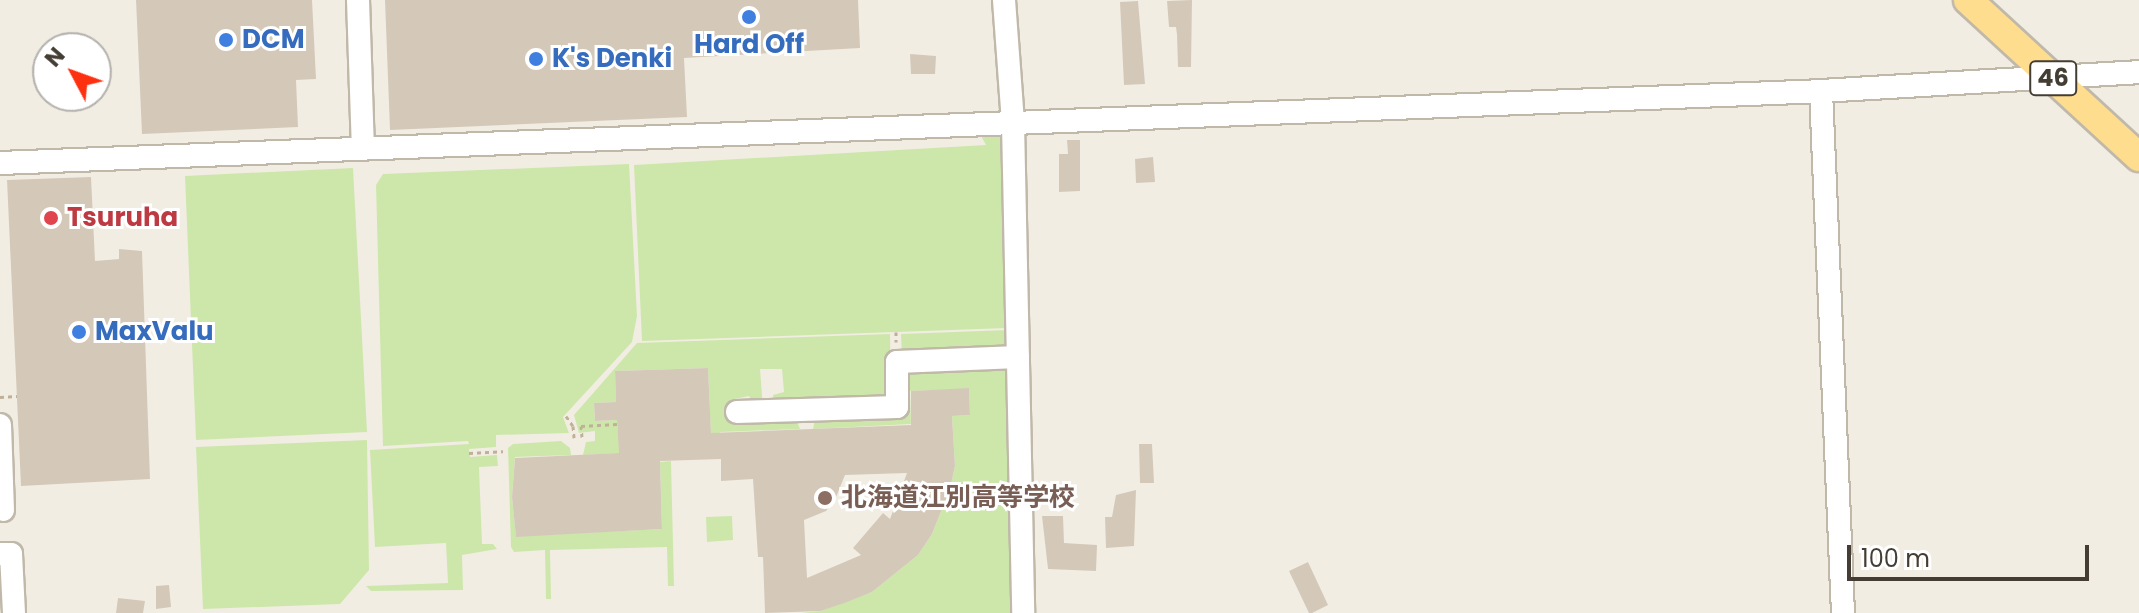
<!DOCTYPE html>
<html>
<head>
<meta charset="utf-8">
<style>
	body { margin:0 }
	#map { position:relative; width:2139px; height:613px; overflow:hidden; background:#f2ede3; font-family:Poppins,"Noto Sans JP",sans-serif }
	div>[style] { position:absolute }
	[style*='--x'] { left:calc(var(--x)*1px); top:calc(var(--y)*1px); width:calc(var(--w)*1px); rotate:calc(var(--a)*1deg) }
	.green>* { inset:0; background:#cde7ab }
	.building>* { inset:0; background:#d4c9b9 }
	.path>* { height:3px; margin-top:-1.5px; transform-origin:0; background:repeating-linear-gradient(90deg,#bfb097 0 4px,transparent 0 8px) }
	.roads { filter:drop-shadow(2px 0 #c0b8a9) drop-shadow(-2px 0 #c0b8a9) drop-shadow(0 2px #c0b8a9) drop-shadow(0 -2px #c0b8a9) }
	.minor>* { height:22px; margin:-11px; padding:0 11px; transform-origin:11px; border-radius:11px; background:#fff }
	.major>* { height:28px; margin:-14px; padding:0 14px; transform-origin:14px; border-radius:14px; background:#ffdd8f }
	.dots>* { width:22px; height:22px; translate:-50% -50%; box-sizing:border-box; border:4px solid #fff; border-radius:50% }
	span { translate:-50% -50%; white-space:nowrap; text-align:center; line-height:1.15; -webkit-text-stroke:6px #fff; paint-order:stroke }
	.shield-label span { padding:2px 6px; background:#fff; border:2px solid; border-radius:6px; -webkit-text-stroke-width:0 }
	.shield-label { font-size:24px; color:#443d33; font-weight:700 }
	.shop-label { font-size:26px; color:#366cbe; font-weight:700 }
	.left { translate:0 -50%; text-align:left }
	.health-label { font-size:26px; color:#be3a42; font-weight:700 }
	.education-label { font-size:26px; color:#785e54; font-weight:700 }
	.north { position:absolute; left:32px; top:32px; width:80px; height:80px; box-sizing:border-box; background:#fff; border:2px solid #b4b1ad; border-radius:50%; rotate:311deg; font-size:22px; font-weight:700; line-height:32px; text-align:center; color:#443d33 }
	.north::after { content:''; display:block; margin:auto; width:28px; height:36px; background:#fd3010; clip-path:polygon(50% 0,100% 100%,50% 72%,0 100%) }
	.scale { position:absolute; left:1847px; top:545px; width:242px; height:36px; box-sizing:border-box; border:4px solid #443d33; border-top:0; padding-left:10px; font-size:24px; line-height:28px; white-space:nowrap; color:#443d33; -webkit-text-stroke:6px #fff; paint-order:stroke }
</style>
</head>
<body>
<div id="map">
	<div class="green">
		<i style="clip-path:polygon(992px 131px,1001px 135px,1004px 144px,1008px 328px,642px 341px,634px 165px,986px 145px,979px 132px)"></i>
		<i style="clip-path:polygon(629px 164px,637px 316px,632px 342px,563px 417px,569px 433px,496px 435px,496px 447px,469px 449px,470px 457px,497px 455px,498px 466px,479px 467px,482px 544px,493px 544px,497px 549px,462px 555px,463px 590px,371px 591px,366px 586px,448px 583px,446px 543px,375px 547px,370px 450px,469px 444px,468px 441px,383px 446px,376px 185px,383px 174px)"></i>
		<i style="clip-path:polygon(353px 168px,367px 432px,196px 440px,185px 176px)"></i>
		<i style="clip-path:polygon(1008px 330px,1009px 351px,902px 356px,901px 334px)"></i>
		<i style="clip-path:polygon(890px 334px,891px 402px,774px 408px,773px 395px,784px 392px,782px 369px,760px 369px,763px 409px,754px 406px,749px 396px,730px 400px,731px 419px,796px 419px,800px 429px,721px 432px,711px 437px,708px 368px,615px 371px,616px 402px,594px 403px,595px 421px,617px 420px,618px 435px,662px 451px,583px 455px,586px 442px,595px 441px,595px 431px,579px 433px,574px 415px,637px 343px)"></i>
		<i style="clip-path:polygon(1009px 363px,1015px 613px,801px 613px,821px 611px,872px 592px,918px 555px,932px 534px,950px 489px,955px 466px,952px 416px,970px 415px,969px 389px,910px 391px,911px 424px,813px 429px,815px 419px,902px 411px,909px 368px)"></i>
		<i style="clip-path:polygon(367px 440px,369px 570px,340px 604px,203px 609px,196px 447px)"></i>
		<i style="clip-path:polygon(561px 441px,570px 448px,571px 455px,515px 457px,512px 497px,516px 536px,662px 529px,660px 462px,671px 461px,674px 586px,668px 586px,667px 547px,550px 550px,551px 599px,546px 599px,545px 550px,514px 552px,511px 547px,508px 448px,513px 444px)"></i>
		<i style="clip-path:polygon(732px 516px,733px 540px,707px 542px,706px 517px)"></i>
	</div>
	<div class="building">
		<i style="clip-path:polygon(136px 0,312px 0,316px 79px,296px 80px,298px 127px,142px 134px)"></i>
		<i style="clip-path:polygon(385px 0,858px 0,860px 48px,684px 58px,687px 117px,390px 130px)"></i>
		<i style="clip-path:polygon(1192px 0,1191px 67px,1178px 67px,1177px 35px,1176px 27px,1169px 27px,1167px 1px)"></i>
		<i style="clip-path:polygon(1138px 1px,1145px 84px,1124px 85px,1120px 2px)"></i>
		<i style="clip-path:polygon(910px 54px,936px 56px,935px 74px,911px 74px)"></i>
		<i style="clip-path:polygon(1067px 140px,1080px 140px,1080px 191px,1059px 192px,1059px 154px,1068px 154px)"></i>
		<i style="clip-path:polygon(1153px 157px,1155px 182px,1136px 183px,1135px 159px)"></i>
		<i style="clip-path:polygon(91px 177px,95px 261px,119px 259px,119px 249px,142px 251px,150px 479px,21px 486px,7px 180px)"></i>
		<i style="clip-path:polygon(evenodd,708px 368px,711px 433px,911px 425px,911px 391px,969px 388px,970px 415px,952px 416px,955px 466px,950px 489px,932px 534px,918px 555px,872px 592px,847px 602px,821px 611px,765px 613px,763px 557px,758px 557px,753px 479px,721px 481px,721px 459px,660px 461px,662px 529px,516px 537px,512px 497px,515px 458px,619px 453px,617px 420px,595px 421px,594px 403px,616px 402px,615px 371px,708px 368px,907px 473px,890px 519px,883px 513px,853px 548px,861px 555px,807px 578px,804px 520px,826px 511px,834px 502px,845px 475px,907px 473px)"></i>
		<i style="clip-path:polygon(1139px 444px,1152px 444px,1154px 483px,1140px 483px)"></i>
		<i style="clip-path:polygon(1136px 490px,1134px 546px,1106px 548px,1105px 517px,1112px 517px,1116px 495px)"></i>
		<i style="clip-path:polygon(1042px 516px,1063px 516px,1064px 543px,1097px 545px,1096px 571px,1048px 569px)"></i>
		<i style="clip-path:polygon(1308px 562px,1328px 605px,1312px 613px,1309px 613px,1289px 571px)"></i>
		<i style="clip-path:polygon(169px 585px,171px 607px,156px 609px,156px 586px)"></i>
		<i style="clip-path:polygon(118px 598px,145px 601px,143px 613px,116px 613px)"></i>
	</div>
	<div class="path">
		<i style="--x:896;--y:332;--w:10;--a:90"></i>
		<i style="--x:0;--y:397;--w:17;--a:-3"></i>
		<i style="--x:566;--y:416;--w:12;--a:55"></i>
		<i style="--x:573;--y:426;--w:12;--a:85"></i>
		<i style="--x:582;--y:437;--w:11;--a:-95"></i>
		<i style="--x:581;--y:426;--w:36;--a:-3"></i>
		<i style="--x:469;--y:453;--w:34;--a:-3"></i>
	</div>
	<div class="roads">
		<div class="minor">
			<i style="--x:358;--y:0;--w:149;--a:88.1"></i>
			<i style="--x:1004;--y:0;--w:123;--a:85.8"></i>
			<i style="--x:1013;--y:123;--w:490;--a:88.8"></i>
			<i style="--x:1821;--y:91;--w:522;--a:87.59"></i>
			<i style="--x:0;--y:163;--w:1822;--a:-2.26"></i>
			<i style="--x:1821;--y:91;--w:319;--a:-3.4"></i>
			<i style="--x:737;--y:412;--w:160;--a:-1.8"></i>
			<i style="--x:897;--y:407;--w:45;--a:-90"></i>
			<i style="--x:897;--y:362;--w:121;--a:-2.4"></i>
			<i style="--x:0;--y:425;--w:85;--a:88"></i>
			<i style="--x:0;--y:554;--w:11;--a:0"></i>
			<i style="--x:11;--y:554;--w:59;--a:87.1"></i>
		</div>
		<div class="major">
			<i style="--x:1968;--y:0;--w:232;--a:42.6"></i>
		</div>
	</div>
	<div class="dots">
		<i style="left:749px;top:17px;background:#3f7fe0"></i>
		<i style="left:226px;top:40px;background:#3f7fe0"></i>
		<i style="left:536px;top:59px;background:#3f7fe0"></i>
		<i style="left:51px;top:218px;background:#e0444e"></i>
		<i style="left:79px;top:332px;background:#3f7fe0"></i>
		<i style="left:825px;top:498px;background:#8d6e63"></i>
	</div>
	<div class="shield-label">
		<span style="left:2053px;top:78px">46</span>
	</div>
	<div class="shop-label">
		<span class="left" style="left:242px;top:40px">DCM</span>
		<span style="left:749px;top:45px">Hard Off</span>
		<span class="left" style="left:552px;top:59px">K's Denki</span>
		<span class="left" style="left:95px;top:332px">MaxValu</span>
	</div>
	<div class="health-label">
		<span class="left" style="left:67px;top:218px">Tsuruha</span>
	</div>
	<div class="education-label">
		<span class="left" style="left:841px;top:498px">北海道江別高等学校</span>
	</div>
	<div class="north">N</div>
	<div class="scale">100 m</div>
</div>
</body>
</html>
